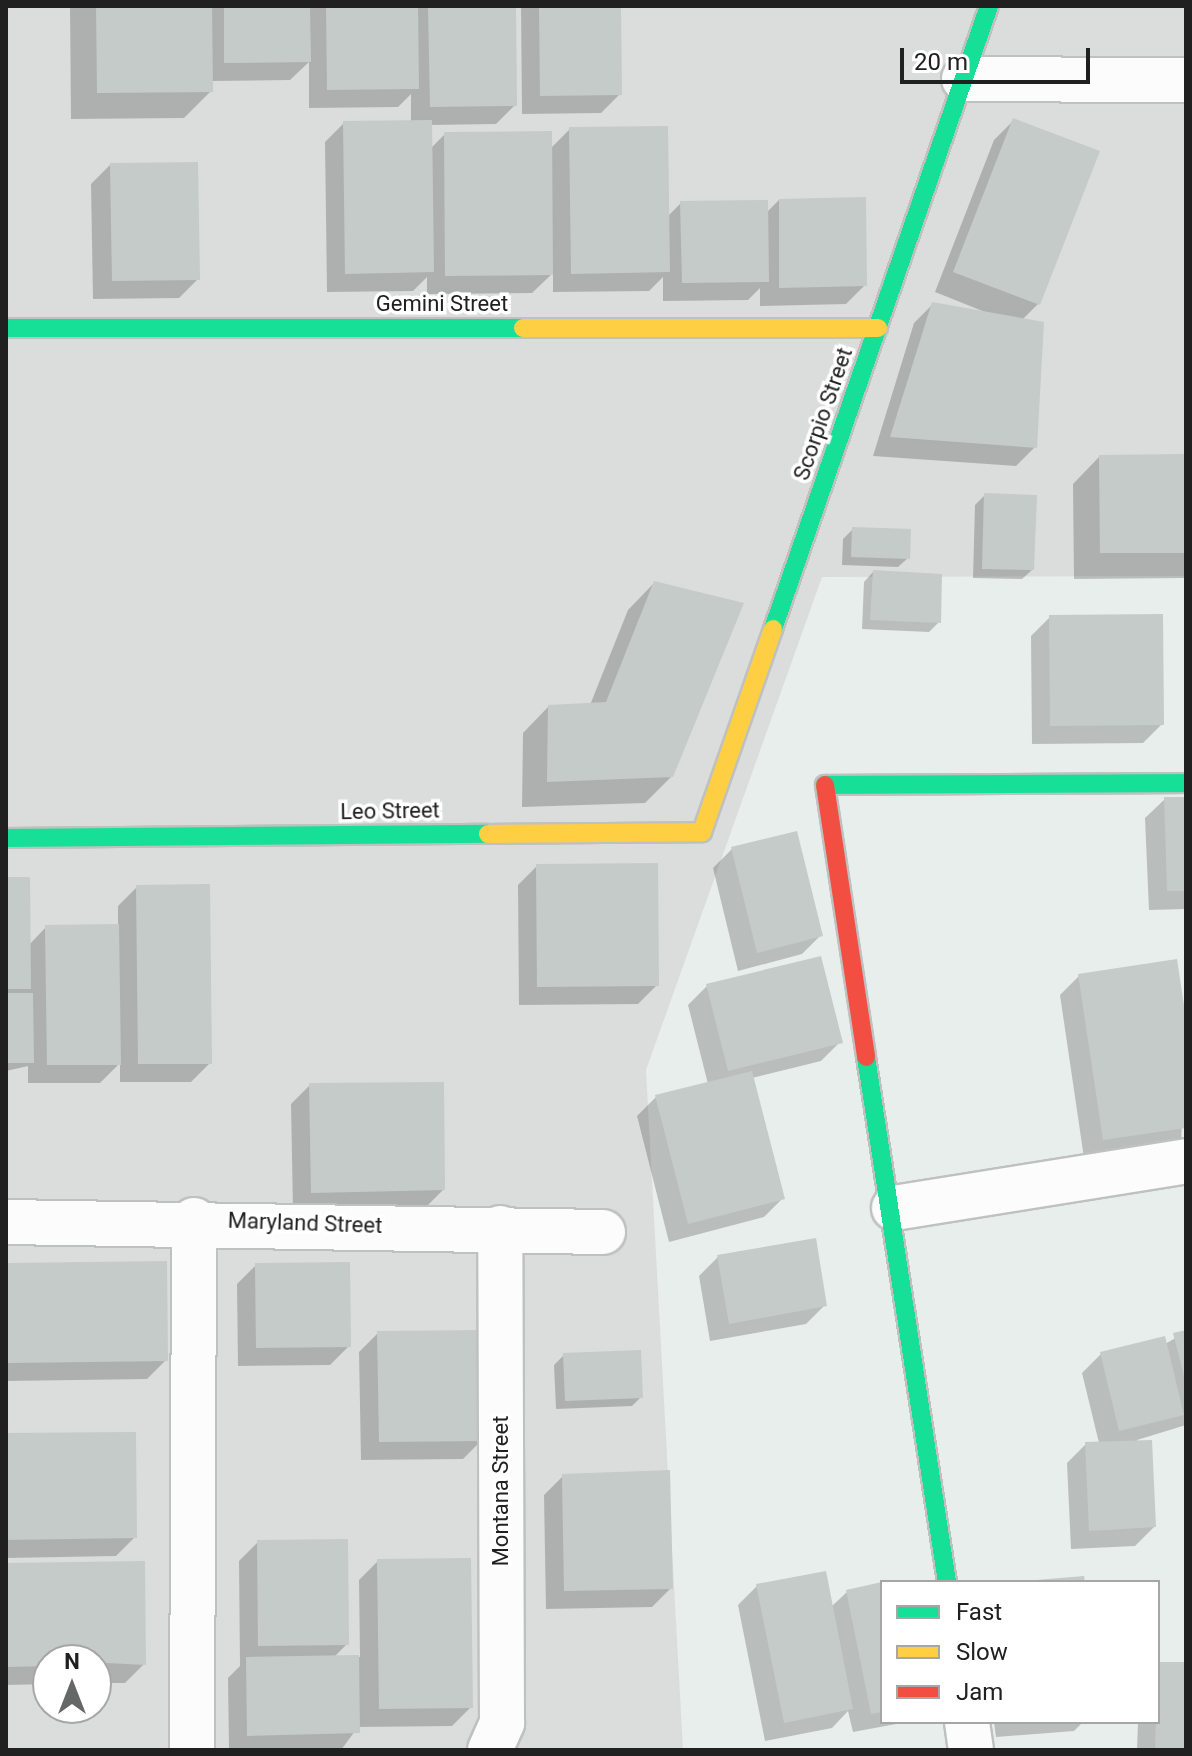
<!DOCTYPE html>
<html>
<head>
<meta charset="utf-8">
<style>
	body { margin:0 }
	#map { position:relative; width:1192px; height:1756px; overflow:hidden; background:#e8eeec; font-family:Roboto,sans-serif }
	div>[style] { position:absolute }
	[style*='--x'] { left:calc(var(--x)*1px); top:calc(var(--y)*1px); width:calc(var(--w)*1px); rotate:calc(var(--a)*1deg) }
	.residential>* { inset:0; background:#dadddc }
	.shadow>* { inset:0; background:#0003 }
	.building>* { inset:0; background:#c5cbc8 }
	.roads { filter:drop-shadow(2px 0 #bfc1c1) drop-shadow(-2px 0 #bfc1c1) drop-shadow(0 2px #bfc1c1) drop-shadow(0 -2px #bfc1c1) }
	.street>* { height:44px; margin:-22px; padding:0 22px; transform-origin:22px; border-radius:22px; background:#fcfcfc }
	.fast>* { height:18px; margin:-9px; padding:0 9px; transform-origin:9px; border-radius:9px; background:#16e098 }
	.slow>* { height:18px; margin:-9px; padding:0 9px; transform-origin:9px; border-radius:9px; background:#ffcf43 }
	.jam>* { height:18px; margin:-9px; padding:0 9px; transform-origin:9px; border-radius:9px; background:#f24e42 }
	span { translate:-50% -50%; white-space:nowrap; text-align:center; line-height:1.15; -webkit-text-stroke:7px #fff; paint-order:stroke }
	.street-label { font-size:22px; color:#202020 }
	.frame { position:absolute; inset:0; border:8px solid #202020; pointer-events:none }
	.legend { position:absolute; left:880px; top:1580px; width:280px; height:144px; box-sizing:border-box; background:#fff; border:2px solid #a6a6a6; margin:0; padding:10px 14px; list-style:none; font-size:24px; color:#202020 }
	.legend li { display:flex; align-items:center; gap:16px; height:40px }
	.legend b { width:40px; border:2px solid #a6a6a6 }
	.north { position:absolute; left:32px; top:1644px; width:80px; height:80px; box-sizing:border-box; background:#fff; border:2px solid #a6a6a6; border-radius:50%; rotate:0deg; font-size:22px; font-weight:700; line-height:32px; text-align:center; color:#202020 }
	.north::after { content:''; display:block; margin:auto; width:28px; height:36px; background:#666867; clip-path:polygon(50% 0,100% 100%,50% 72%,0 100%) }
	.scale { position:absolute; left:900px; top:48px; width:190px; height:36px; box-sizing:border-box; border:4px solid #202020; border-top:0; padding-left:10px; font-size:24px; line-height:28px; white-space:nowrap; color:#202020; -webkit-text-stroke:6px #fff; paint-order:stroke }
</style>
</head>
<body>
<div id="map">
	<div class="residential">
		<i style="clip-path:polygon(evenodd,6px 6px,1186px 6px,1186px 576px,822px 577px,646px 1070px,683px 1750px,6px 1750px,6px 6px,48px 1660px,96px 1660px,96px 1708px,48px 1708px,48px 1660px)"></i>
	</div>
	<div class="shadow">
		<i style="clip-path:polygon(70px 6px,514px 6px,515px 105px,496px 124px,430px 125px,430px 149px,445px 134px,551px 148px,570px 129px,667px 217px,681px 203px,766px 213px,779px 200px,865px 285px,846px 304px,760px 306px,760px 288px,748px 300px,663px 301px,663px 277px,649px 291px,553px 292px,553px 273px,532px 293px,427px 294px,427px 277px,413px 291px,327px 292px,325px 142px,344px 123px,411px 123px,411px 94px,398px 107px,309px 108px,309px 62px,290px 80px,211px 81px,211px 91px,184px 118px,71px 119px)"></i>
		<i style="clip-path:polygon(521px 6px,619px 6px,620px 94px,601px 113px,522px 114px)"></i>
		<i style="clip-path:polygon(1013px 121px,1038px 304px,1022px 320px,1035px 447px,1016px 466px,873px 456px,914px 323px,933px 304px,990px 314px,935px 292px,994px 140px)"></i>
		<i style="clip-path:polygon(110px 165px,198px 279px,179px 298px,93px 299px,91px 184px)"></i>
		<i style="clip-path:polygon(1186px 456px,1186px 578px,1074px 579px,1073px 484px,1099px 457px)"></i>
		<i style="clip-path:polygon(985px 495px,1032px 570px,1022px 579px,973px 578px,975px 505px)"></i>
		<i style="clip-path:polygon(853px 529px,908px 558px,898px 567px,842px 565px,843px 539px)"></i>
		<i style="clip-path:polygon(873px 572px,939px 622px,929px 632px,862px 629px,864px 582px)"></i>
		<i style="clip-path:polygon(654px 583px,672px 776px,645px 803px,522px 807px,523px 733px,549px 706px,590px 705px,628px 610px)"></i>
		<i style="clip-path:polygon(1050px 617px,1162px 724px,1143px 743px,1032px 744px,1031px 636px)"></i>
		<i style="clip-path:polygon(1165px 799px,1186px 799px,1186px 909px,1149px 910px,1145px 818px)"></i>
		<i style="clip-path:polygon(732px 849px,821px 935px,802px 954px,738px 971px,713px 868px)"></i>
		<i style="clip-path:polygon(537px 866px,657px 985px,638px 1004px,519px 1005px,518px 885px)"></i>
		<i style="clip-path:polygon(6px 879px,29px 945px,46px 927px,118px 926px,118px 906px,137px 887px,210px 1063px,191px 1082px,120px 1082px,120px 1063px,100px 1083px,28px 1083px,28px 1066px,6px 1071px)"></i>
		<i style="clip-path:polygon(1079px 976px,1186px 1033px,1181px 1144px,1084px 1158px,1060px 995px)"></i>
		<i style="clip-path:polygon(707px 986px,840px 1042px,821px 1061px,752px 1078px,783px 1198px,764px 1217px,669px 1242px,637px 1116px,656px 1097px,708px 1084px,688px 1005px)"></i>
		<i style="clip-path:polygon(310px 1085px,443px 1190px,424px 1209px,293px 1211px,291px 1104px)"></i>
		<i style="clip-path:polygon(718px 1257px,825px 1305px,806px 1324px,710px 1341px,699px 1276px)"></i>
		<i style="clip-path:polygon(8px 1265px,166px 1360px,147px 1379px,6px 1381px)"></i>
		<i style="clip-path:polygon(256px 1265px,349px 1346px,330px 1365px,238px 1366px,237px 1284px)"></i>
		<i style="clip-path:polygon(1186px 1332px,1186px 1425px,1137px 1440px,1154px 1527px,1135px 1546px,1071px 1549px,1067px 1463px,1086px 1444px,1099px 1443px,1082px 1373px,1101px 1354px,1165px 1344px)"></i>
		<i style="clip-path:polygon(378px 1333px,482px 1440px,463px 1459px,361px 1460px,359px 1352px)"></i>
		<i style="clip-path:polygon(564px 1355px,641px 1397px,632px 1406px,556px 1409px,554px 1365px)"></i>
		<i style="clip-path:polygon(6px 1435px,135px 1537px,116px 1556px,6px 1558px)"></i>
		<i style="clip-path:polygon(563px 1476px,671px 1588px,652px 1607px,546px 1609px,544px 1495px)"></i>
		<i style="clip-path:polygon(258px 1542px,347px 1644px,333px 1658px,360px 1657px,359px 1580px,378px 1561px,471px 1707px,452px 1726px,358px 1727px,341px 1750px,229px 1750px,228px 1678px,240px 1666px,239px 1561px)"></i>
		<i style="clip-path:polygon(6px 1565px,144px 1664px,125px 1683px,96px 1683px,96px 1660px,48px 1660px,48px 1684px,6px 1685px)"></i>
		<i style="clip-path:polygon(882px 1584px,882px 1722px,907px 1722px,853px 1732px,848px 1711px,832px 1728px,765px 1741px,738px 1605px,757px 1586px,831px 1607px,847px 1592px)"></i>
		<i style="clip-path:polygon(1186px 1664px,1186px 1750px,1137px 1750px,1138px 1722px,1158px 1722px)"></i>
		<i style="clip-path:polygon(994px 1722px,1083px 1722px,1074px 1731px,996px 1737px)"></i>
	</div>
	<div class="building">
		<i style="clip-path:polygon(96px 6px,212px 6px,213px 92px,97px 93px)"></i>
		<i style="clip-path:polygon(224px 6px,310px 6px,311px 62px,224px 63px)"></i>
		<i style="clip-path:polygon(326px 6px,418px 6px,419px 89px,327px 90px)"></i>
		<i style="clip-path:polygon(428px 6px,516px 6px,517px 106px,430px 107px)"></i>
		<i style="clip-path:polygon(539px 6px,621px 6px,622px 95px,540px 96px)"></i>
		<i style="clip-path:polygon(1013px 118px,1100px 151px,1040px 305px,953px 272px)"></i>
		<i style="clip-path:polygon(432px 120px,434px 272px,345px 274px,343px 121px)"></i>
		<i style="clip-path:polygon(668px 126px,670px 272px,571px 274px,569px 127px)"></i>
		<i style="clip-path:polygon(552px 131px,553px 275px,445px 276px,444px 132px)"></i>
		<i style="clip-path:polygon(198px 162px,200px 280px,112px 281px,110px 163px)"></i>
		<i style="clip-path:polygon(866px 197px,867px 286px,779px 288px,779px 199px)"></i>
		<i style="clip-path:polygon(768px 200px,769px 282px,682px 283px,680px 201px)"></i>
		<i style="clip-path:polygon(932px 302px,1044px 322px,1037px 448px,890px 437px)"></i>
		<i style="clip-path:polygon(1186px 454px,1186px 553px,1100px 553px,1099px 455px)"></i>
		<i style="clip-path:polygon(984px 493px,1037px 495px,1034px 570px,982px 569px)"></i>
		<i style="clip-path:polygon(852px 527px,911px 529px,910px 559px,851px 557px)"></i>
		<i style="clip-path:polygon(873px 570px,942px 574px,941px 623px,870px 620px)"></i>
		<i style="clip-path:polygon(654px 581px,744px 603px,673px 777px,547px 782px,548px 705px,606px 702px)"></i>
		<i style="clip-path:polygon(1163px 614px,1164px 725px,1050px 726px,1049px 615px)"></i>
		<i style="clip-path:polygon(1164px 797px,1186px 797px,1186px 891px,1167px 891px)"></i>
		<i style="clip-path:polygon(797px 831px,823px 936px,757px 953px,731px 847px)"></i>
		<i style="clip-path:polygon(658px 863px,659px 986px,537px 987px,536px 864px)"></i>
		<i style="clip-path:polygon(6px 877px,30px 877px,31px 989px,6px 989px)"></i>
		<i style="clip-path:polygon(210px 884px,212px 1064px,138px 1064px,136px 885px)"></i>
		<i style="clip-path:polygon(119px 924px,121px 1065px,47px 1065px,45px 925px)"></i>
		<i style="clip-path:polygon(821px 956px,843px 1043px,728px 1071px,706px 984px)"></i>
		<i style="clip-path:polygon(1177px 959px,1186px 1019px,1186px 1128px,1103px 1140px,1078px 974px)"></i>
		<i style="clip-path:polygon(6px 993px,33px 993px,34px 1063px,6px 1063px)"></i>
		<i style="clip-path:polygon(752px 1071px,785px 1199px,688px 1224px,655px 1095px)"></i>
		<i style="clip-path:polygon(444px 1082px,445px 1190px,311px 1193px,309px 1083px)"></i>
		<i style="clip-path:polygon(816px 1238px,827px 1306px,729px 1324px,717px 1255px)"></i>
		<i style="clip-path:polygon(167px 1261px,168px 1361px,8px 1363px,7px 1263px)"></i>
		<i style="clip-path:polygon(350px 1262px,351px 1347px,256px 1348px,255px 1263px)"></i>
		<i style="clip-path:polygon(482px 1330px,484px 1441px,379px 1442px,377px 1331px)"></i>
		<i style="clip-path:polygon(1186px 1330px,1186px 1380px,1185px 1380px,1173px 1333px)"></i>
		<i style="clip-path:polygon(1165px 1336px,1184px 1415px,1119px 1431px,1100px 1352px)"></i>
		<i style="clip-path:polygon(641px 1350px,643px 1398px,565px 1401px,563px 1353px)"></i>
		<i style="clip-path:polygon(136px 1432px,137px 1538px,6px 1540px,6px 1433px)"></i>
		<i style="clip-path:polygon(1152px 1440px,1156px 1527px,1089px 1531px,1085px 1442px)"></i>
		<i style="clip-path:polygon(670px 1470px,673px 1589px,564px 1591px,562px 1474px)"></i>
		<i style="clip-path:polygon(348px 1539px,349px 1645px,258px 1646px,257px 1540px)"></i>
		<i style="clip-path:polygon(471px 1558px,473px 1708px,379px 1709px,377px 1559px)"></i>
		<i style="clip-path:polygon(145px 1561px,146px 1665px,48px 1660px,48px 1666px,6px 1667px,6px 1563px)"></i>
		<i style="clip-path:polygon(826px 1571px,853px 1709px,784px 1723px,756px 1584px)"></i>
		<i style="clip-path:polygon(1084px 1576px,1085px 1582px,1037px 1582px,1036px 1580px)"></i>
		<i style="clip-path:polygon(882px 1582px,882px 1712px,871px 1714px,846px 1590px)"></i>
		<i style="clip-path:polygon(359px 1655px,360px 1733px,247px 1736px,246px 1657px)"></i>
		<i style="clip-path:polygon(1158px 1662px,1186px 1662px,1186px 1750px,1155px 1750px)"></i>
	</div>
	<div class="roads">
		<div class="street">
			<i style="--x:964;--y:79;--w:222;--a:0.3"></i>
			<i style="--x:894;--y:1208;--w:296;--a:-9.1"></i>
			<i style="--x:6;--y:1222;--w:597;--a:0.96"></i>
			<i style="--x:967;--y:1722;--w:28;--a:82"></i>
			<i style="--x:192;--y:1750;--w:530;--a:-89.78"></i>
			<i style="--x:490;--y:1750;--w:30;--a:-66"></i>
			<i style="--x:502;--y:1723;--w:495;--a:-90.2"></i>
		</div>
		<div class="fast">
			<i style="--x:6;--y:328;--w:517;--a:0"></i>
			<i style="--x:773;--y:629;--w:659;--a:-70.88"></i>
			<i style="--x:825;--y:785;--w:361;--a:-0.3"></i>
			<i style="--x:6;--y:838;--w:482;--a:-0.5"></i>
			<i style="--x:866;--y:1057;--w:531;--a:81.23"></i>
		</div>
		<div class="slow">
			<i style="--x:523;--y:328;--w:355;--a:0"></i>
			<i style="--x:488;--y:834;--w:214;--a:-0.5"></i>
			<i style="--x:702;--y:832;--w:215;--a:-70.7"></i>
		</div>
		<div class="jam">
			<i style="--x:825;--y:785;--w:275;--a:81.4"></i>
		</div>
	</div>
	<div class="street-label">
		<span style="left:442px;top:304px">Gemini Street</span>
		<span style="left:823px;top:414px;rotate:-71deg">Scorpio Street</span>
		<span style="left:390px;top:811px;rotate:-1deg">Leo Street</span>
		<span style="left:305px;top:1223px;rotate:2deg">Maryland Street</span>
		<span style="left:501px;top:1491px;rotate:-90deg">Montana Street</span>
	</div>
	<div class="frame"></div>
	<ul class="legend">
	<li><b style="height:10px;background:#16e098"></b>Fast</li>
	<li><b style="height:10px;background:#ffcf43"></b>Slow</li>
	<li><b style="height:10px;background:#f24e42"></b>Jam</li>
	</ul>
	<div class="north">N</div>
	<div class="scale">20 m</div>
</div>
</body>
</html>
